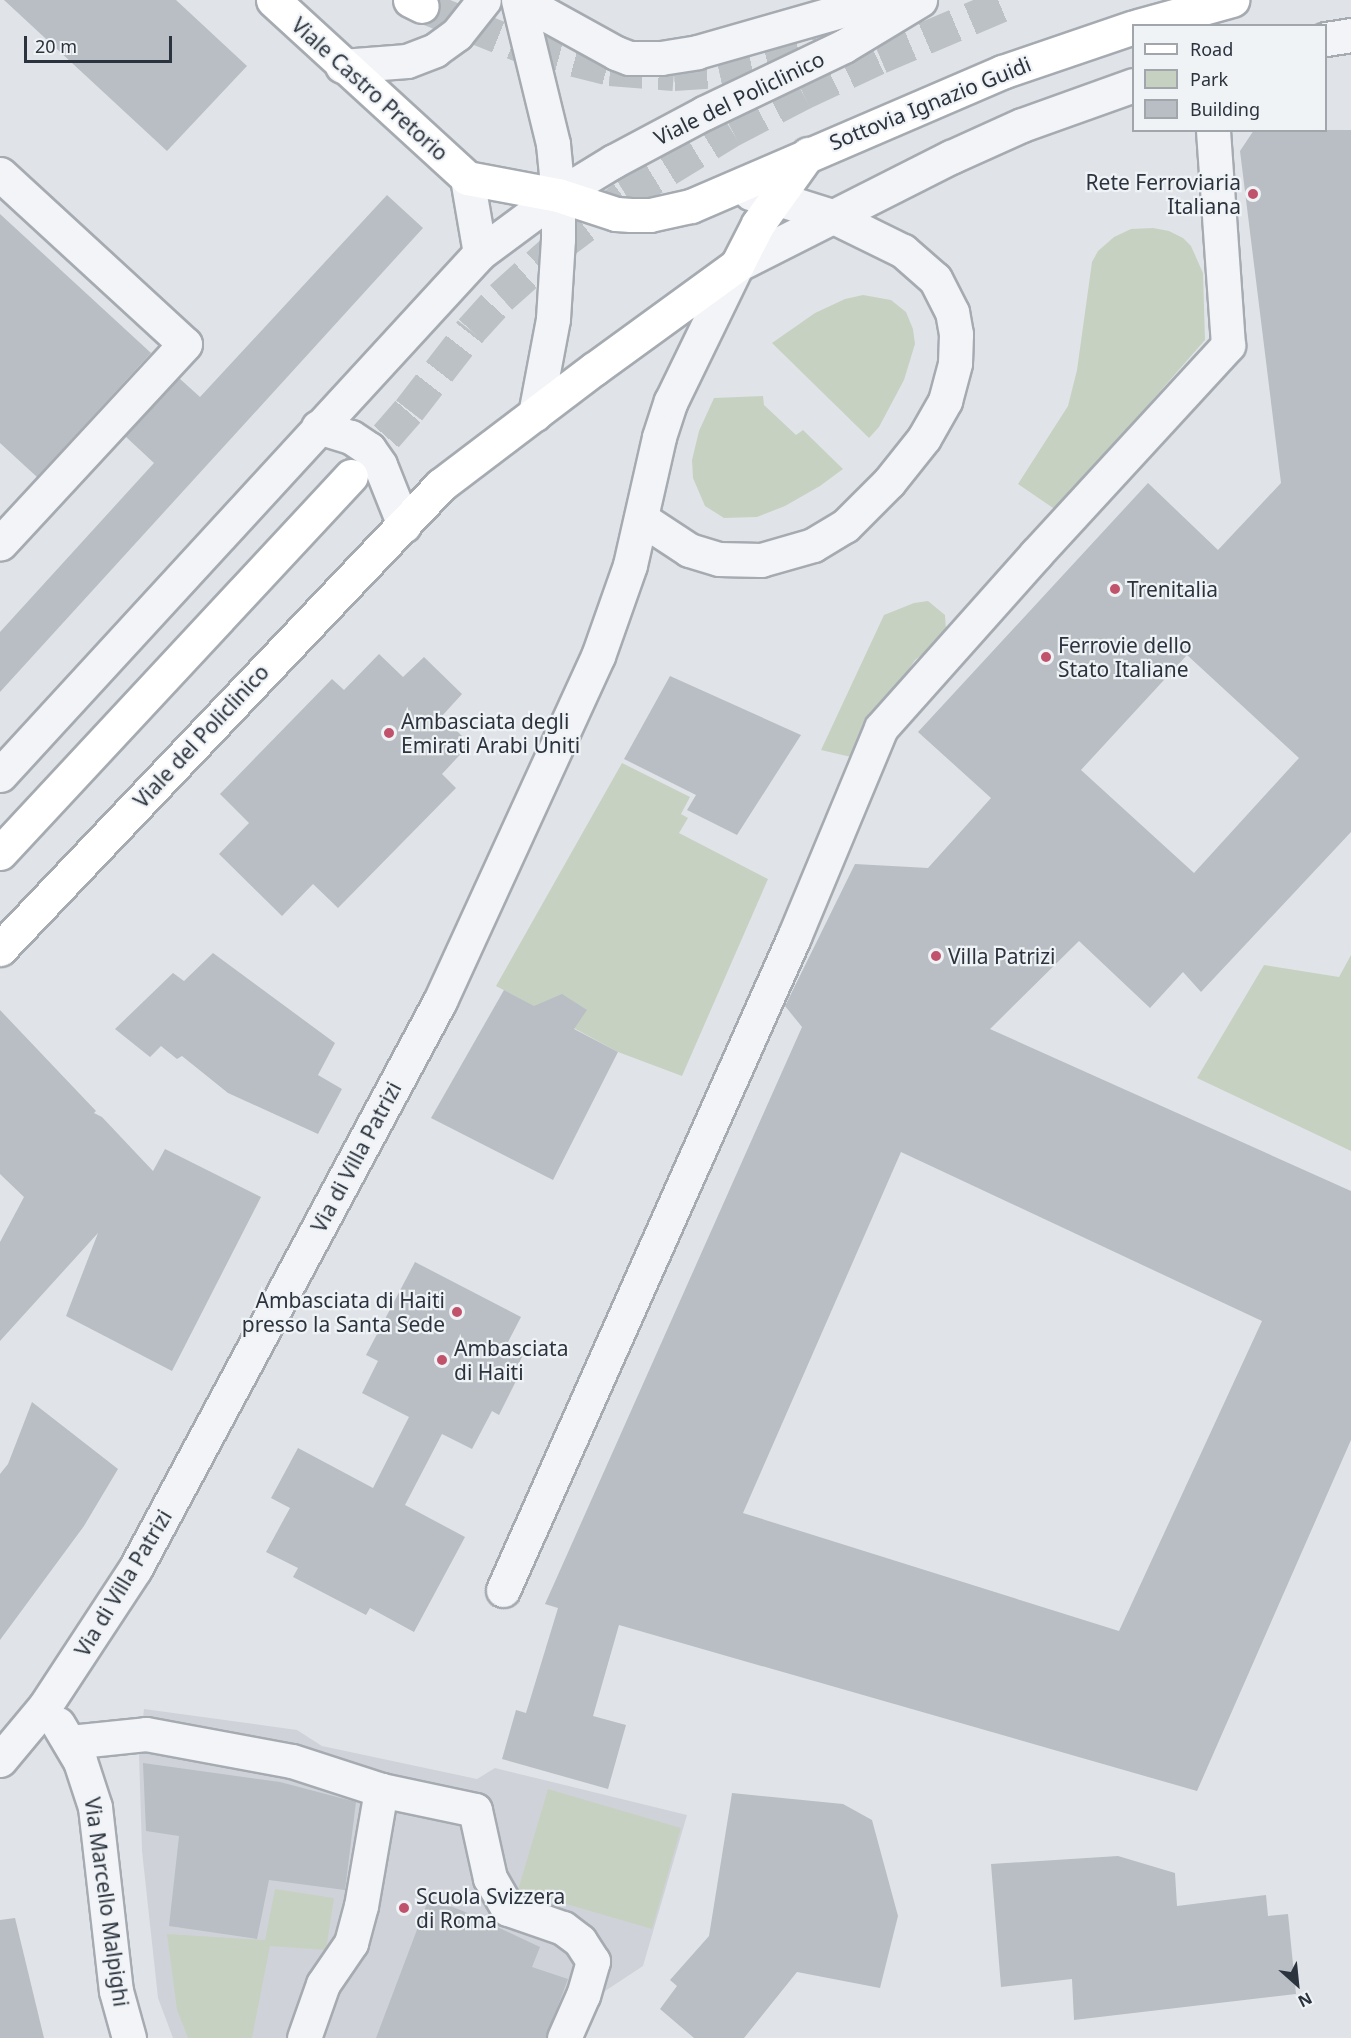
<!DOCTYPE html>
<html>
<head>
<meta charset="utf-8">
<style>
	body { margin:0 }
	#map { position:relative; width:1351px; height:2038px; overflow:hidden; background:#e0e4e8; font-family:"Noto Sans",sans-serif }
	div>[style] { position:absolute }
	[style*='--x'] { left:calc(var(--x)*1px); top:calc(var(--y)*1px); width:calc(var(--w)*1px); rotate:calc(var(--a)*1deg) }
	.built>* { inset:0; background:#cfd3d9 }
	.green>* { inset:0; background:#c7d1c2 }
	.building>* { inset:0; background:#b8bec4 }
	.major-tunnel>* { height:33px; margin-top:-16.5px; transform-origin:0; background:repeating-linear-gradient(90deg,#bcc1c6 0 33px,transparent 0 49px) }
	.roads { filter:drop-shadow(2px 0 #a6abb2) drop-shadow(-2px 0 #a6abb2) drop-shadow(0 2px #a6abb2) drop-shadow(0 -2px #a6abb2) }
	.minor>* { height:33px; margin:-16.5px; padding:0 16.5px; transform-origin:16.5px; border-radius:16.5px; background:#f3f4f7 }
	.major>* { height:33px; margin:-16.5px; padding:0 16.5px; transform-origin:16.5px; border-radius:16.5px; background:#fff }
	.dots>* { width:16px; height:16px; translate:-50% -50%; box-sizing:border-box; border:3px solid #f0f3f6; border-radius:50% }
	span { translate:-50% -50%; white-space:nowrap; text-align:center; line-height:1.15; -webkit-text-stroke:4.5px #f0f3f6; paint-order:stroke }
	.street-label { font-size:21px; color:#2b333e }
	.poi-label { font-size:21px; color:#2b333e }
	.right { translate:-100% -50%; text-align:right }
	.left { translate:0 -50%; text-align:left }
	.legend { position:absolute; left:1132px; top:24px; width:195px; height:108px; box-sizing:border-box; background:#f0f3f6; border:2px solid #a1a6ac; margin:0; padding:8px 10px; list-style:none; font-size:18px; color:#2b333e }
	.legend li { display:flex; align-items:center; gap:12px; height:30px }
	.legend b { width:30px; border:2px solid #a1a6ac }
	.north { position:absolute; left:1267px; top:1954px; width:60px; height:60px; -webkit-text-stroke:4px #f0f3f6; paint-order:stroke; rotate:153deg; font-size:16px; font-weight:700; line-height:24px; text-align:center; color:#2b333e }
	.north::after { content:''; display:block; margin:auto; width:21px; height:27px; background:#2b333e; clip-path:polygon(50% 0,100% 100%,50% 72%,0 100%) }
	.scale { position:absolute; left:24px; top:36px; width:148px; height:27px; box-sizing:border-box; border:3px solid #2b333e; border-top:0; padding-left:8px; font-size:18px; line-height:21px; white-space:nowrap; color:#2b333e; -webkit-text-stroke:4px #f0f3f6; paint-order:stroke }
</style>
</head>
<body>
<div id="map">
	<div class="built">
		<i style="clip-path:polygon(144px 1709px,297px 1730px,322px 1746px,477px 1779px,495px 1768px,687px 1815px,643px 1966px,602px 1993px,576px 2038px,173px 2038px,158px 1998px,142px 1851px,139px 1755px)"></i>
	</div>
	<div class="green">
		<i style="clip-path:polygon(1153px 228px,1169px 231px,1183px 238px,1191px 246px,1203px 273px,1205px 340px,1056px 510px,1018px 484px,1068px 406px,1077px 370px,1092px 262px,1098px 251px,1114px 237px,1131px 229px)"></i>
		<i style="clip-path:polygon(863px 295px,891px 300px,906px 312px,913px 329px,915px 344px,904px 380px,879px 427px,869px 438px,772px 343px,815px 313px,845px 299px)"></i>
		<i style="clip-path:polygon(763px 396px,764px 405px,796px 435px,803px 430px,843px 469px,820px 486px,785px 506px,757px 517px,724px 518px,705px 506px,693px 478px,692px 460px,699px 431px,714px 398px)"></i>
		<i style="clip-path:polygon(928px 601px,945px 615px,946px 630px,939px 643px,915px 660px,851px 757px,821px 750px,884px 615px,914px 603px)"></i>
		<i style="clip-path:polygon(622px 763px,690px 797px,681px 814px,688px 818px,679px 833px,768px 879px,682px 1076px,618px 1052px,496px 986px)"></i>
		<i style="clip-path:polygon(1351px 955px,1351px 1151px,1197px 1078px,1264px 965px,1339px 977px)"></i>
		<i style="clip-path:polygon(548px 1789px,681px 1828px,652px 1929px,518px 1890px)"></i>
		<i style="clip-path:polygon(275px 1889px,334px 1898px,326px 1950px,270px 1946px,252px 2038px,188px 2038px,177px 2010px,167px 1934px,265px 1940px)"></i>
	</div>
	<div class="building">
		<i style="clip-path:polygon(4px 0,176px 0,247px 66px,167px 151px)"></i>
		<i style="clip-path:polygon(evenodd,1254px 130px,1351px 130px,1351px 832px,1201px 992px,1183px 972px,1150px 1008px,1079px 941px,990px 1029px,1351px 1191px,1351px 1440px,1197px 1791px,619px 1625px,593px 1716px,626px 1725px,608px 1789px,502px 1759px,516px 1710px,526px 1713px,558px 1608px,545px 1604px,802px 1027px,785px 1006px,855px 864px,928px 868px,991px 798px,918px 732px,1148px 483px,1218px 550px,1281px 483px,1240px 151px,1254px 130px,1187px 655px,1299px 758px,1194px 873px,1081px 770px,1187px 655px,1254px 130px,901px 1152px,1262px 1321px,1119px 1631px,743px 1513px,901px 1152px)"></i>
		<i style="clip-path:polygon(387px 195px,423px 228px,0 692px,0 632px,154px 463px,125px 436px,179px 378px,200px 397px)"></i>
		<i style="clip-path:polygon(0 214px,151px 353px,37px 477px,0 443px)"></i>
		<i style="clip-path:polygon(379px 654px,403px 677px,424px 657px,462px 694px,442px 716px,470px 744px,442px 774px,456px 788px,338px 908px,313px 884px,282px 916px,219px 854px,249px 823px,220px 794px,332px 679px,344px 690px)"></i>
		<i style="clip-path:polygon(670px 676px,801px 735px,737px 835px,687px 810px,696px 795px,624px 759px)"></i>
		<i style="clip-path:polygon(213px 953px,335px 1043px,318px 1075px,342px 1089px,318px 1134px,228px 1093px,182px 1056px,177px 1059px,161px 1046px,150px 1057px,115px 1029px,173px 973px,184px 981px)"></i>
		<i style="clip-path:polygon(504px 990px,534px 1006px,562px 994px,587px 1010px,574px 1029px,618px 1052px,553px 1180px,431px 1118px)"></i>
		<i style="clip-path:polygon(0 1010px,96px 1111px,94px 1113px,102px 1117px,153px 1171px,165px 1149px,261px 1197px,172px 1371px,66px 1316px,98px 1233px,0 1341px,0 1242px,24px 1197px,0 1174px)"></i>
		<i style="clip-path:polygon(415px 1262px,521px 1317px,508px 1342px,525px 1351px,512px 1377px,517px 1379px,499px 1415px,492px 1411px,472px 1449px,442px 1434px,405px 1505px,465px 1537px,414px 1632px,370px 1608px,366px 1615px,293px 1577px,298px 1568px,266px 1552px,290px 1508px,271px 1498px,298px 1448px,373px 1488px,409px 1417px,362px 1393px,378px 1361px,366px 1355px)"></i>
		<i style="clip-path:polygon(32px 1402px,118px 1469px,84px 1526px,0 1640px,0 1474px,8px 1464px)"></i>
		<i style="clip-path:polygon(143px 1763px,280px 1782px,356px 1802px,345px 1890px,269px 1880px,257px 1939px,169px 1926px,179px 1836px,146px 1831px)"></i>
		<i style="clip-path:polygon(732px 1793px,843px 1804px,872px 1820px,898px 1916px,880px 1988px,797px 1972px,744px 2038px,694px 2038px,660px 2009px,677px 1986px,670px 1980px,709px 1936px)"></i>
		<i style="clip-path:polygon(1118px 1856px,1175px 1873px,1177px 1906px,1266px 1895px,1268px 1916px,1288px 1914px,1296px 1994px,1074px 2020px,1072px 1979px,1001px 1987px,991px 1864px)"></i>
		<i style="clip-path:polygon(429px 1898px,463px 1911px,540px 1947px,532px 1967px,568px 1979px,546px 2038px,376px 2038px)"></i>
		<i style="clip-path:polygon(15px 1918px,44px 2038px,0 2038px,0 1920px)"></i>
	</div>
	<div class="major-tunnel">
		<i style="--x:422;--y:6;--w:113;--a:21.8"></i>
		<i style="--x:527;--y:48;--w:86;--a:14.2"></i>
		<i style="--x:610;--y:69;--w:64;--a:4.5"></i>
		<i style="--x:674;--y:74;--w:45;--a:-3.8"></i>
		<i style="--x:719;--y:71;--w:102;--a:-12.4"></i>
		<i style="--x:354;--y:473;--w:84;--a:-48.9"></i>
		<i style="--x:409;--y:410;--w:101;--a:-52.2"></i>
		<i style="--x:471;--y:330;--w:45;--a:-47.7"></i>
		<i style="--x:501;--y:297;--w:76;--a:-41.8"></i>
		<i style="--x:558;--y:246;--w:85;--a:-36.9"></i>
		<i style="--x:626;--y:195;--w:124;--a:-31.5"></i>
		<i style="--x:732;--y:130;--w:80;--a:-27.5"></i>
		<i style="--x:803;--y:93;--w:85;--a:-25.1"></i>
		<i style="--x:880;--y:57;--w:146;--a:-23"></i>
	</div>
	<div class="roads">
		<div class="minor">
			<i style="--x:518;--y:0;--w:148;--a:76.3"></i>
			<i style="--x:553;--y:144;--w:51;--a:84.4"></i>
			<i style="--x:558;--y:195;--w:44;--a:90"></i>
			<i style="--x:558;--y:239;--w:80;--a:93.6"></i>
			<i style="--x:553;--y:319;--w:97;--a:100.7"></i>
			<i style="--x:520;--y:0;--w:110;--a:28.9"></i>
			<i style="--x:616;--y:53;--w:14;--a:21"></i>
			<i style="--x:629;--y:58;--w:32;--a:0"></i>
			<i style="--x:661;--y:58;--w:36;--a:-9"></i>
			<i style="--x:697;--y:52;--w:189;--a:-15.9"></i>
			<i style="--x:1326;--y:39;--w:25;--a:-9"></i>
			<i style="--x:342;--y:66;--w:65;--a:-4.4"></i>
			<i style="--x:407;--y:61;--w:30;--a:-21"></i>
			<i style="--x:435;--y:50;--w:27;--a:-36"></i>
			<i style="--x:457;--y:34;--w:43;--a:-51.5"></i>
			<i style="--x:0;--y:174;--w:251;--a:42.6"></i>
			<i style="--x:185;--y:344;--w:272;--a:132.8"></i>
			<i style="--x:467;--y:178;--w:76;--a:80.2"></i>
			<i style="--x:318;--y:427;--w:34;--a:17"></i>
			<i style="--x:351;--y:437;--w:22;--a:34"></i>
			<i style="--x:369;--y:449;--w:19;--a:55"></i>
			<i style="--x:380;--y:465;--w:65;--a:68.2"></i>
			<i style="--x:642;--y:519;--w:56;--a:33.4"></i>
			<i style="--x:689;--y:550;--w:31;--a:17"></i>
			<i style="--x:719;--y:559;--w:42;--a:1.4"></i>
			<i style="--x:761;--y:560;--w:54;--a:-16.1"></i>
			<i style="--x:813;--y:545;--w:37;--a:-31"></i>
			<i style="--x:845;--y:526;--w:62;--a:-45"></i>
			<i style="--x:889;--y:482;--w:56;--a:-51.5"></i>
			<i style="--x:924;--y:438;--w:43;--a:-60.4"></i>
			<i style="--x:945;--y:401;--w:39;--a:-75"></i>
			<i style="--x:955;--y:363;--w:29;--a:-88"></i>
			<i style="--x:956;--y:334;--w:22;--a:-100"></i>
			<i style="--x:952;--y:312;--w:37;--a:-117"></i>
			<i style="--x:935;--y:279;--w:43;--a:-138.8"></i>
			<i style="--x:903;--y:251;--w:79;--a:-153.8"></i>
			<i style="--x:832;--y:216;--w:60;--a:-162.5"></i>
			<i style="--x:775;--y:198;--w:25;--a:-169"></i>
			<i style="--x:0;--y:775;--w:709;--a:-47.4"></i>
			<i style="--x:480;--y:253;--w:97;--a:-36.6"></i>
			<i style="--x:558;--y:195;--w:66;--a:-31.3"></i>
			<i style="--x:614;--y:161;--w:102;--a:-28.1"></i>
			<i style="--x:704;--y:113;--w:155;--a:-25.6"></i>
			<i style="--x:844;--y:46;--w:89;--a:-31.2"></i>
			<i style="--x:503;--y:1590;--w:715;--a:-65.98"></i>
			<i style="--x:794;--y:937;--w:226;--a:-67.4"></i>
			<i style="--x:881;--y:728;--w:233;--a:-48.3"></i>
			<i style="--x:1036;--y:554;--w:284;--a:-47.4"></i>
			<i style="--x:1228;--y:345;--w:216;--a:-94"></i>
			<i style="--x:58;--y:1724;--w:43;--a:59.3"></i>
			<i style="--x:80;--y:1761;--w:48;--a:71.9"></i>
			<i style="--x:95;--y:1807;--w:185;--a:83.5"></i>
			<i style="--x:116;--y:1991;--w:49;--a:74.5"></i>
			<i style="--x:70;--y:1742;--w:76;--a:-6"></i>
			<i style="--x:146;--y:1734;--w:148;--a:10.5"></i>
			<i style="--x:292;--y:1761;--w:94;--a:18"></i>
			<i style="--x:381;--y:1790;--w:96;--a:12"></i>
			<i style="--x:475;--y:1810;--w:70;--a:77.6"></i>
			<i style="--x:490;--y:1878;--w:36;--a:60"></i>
			<i style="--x:508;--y:1909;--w:58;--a:19.1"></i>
			<i style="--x:563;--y:1928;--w:21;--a:37"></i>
			<i style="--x:580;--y:1941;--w:24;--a:57"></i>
			<i style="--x:593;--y:1961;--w:35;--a:106"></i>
			<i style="--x:583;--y:1995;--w:47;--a:113.8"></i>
			<i style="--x:0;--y:1760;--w:70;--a:-50.2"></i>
			<i style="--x:45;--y:1706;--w:164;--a:-56.7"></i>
			<i style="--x:135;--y:1569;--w:645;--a:-61.77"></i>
			<i style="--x:440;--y:1001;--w:379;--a:-65.4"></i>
			<i style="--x:598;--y:656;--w:96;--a:-70.6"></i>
			<i style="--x:630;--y:565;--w:131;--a:-77.2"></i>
			<i style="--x:659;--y:437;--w:38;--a:-72"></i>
			<i style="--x:671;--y:401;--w:151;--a:-64.1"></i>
			<i style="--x:737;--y:265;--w:240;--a:-26.8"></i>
			<i style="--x:951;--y:157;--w:78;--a:-24.3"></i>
			<i style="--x:1022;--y:125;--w:119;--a:-19.7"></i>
			<i style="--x:304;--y:2038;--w:57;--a:-70.6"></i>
			<i style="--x:323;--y:1984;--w:50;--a:-55.7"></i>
			<i style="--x:351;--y:1943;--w:38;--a:-75"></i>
			<i style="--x:361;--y:1906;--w:118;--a:-80.2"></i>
		</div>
		<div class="major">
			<i style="--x:273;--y:0;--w:263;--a:42.5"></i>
			<i style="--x:467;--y:178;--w:93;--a:10.6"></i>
			<i style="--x:558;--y:195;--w:61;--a:18.1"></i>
			<i style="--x:616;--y:214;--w:15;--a:4"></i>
			<i style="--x:631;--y:215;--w:19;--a:0"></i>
			<i style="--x:650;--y:215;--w:42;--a:-12.4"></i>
			<i style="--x:691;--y:206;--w:339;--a:-23.3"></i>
			<i style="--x:1002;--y:72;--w:139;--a:-18.8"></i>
			<i style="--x:410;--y:0;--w:13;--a:27"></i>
			<i style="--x:1138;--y:26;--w:98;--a:-15.5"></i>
			<i style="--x:0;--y:853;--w:515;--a:-47.05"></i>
			<i style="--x:0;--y:949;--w:640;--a:-46.46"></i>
			<i style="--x:441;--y:485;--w:192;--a:-37.2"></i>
			<i style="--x:594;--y:369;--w:177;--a:-36"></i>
			<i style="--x:737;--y:265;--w:46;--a:-62.9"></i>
			<i style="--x:758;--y:224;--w:86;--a:-54.5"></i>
		</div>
	</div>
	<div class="dots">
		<i style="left:1253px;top:194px;background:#c1526b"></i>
		<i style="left:1115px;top:589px;background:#c1526b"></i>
		<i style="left:1046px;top:657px;background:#c1526b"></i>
		<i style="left:389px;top:733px;background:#c1526b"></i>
		<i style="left:936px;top:956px;background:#c1526b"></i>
		<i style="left:457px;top:1312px;background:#c1526b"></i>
		<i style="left:442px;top:1360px;background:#c1526b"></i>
		<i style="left:404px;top:1908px;background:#c1526b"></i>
	</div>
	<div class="street-label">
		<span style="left:370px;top:89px;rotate:42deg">Viale Castro Pretorio</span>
		<span style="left:739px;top:98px;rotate:-26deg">Viale del Policlinico</span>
		<span style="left:930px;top:103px;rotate:-22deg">Sottovia Ignazio Guidi</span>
		<span style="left:201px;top:736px;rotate:-47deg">Viale del Policlinico</span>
		<span style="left:356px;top:1157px;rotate:-62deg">Via di Villa Patrizi</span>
		<span style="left:123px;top:1583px;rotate:-59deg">Via di Villa Patrizi</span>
		<span style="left:107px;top:1902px;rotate:82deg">Via Marcello Malpighi</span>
	</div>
	<div class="poi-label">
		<span class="right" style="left:1241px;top:194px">Rete Ferroviaria<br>Italiana</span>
		<span class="left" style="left:1127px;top:589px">Trenitalia</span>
		<span class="left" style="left:1058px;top:657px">Ferrovie dello<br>Stato Italiane</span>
		<span class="left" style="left:401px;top:733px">Ambasciata degli<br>Emirati Arabi Uniti</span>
		<span class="left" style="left:948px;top:956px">Villa Patrizi</span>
		<span class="right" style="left:445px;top:1312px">Ambasciata di Haiti<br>presso la Santa Sede</span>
		<span class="left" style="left:454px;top:1360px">Ambasciata<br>di Haiti</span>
		<span class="left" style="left:416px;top:1908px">Scuola Svizzera<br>di Roma</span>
	</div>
	<ul class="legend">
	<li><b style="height:8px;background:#fff"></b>Road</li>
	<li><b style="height:16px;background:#c7d1c2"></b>Park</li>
	<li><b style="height:16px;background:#b8bec4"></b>Building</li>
	</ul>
	<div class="north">N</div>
	<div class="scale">20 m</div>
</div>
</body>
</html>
